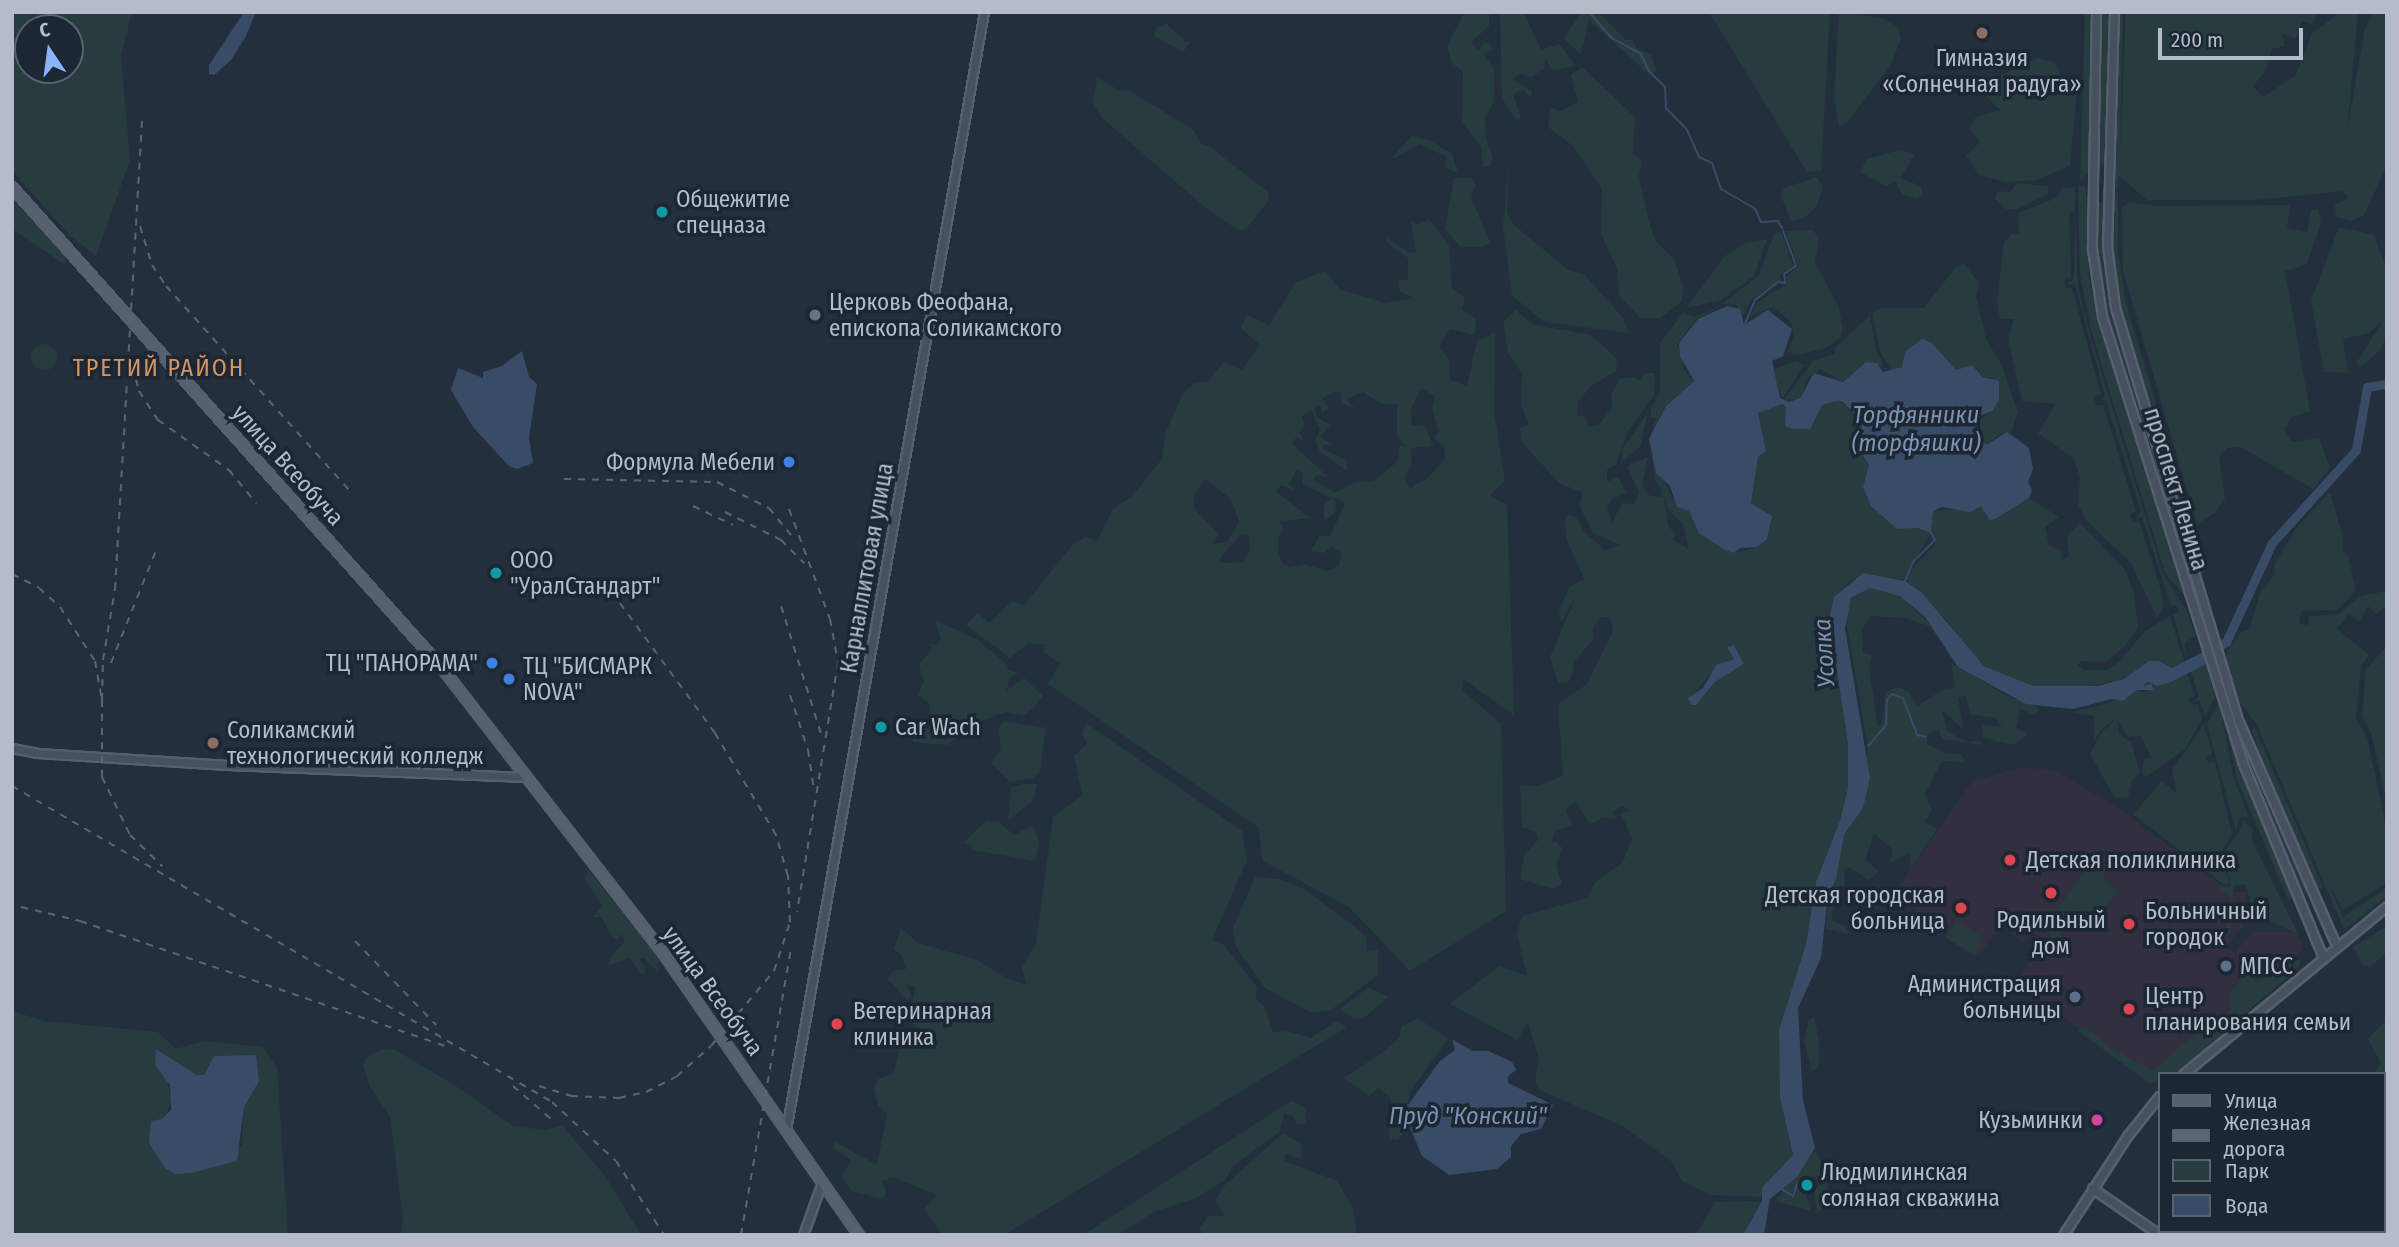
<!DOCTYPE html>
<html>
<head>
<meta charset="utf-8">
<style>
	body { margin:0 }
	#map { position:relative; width:2399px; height:1247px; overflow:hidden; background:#242f3e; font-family:"Fira Sans Condensed",sans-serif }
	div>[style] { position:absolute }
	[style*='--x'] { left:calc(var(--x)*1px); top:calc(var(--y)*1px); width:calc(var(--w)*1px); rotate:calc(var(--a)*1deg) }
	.medical>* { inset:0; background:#32303f }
	.green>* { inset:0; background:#263c3f }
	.round { border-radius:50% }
	.water>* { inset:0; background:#394c67 }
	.stream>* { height:2px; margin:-1px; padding:0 1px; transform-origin:1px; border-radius:1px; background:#394c67 }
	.river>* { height:9px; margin:-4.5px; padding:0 4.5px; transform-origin:4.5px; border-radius:4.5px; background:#394c67 }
	.roads { filter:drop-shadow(2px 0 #565f6c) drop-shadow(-2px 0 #565f6c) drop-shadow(0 2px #565f6c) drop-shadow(0 -2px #565f6c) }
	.secondary>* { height:7px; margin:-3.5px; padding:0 3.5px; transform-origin:3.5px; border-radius:3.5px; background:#465061 }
	.primary>* { height:8px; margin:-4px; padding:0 4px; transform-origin:4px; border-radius:4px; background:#56606e }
	.rail>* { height:2px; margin-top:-1px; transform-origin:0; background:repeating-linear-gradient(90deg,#5a6575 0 7px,transparent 0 14px) }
	.dots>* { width:19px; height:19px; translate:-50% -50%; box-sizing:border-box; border:4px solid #1d2633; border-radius:50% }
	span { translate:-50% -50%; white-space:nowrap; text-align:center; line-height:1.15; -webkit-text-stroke:7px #1d2633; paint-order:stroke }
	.poi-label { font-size:23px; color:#b4bcc9 }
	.left { translate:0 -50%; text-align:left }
	.right { translate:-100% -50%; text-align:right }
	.street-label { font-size:23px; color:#b4bcc9 }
	.neighbourhood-label { font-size:24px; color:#d59563; letter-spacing:2px }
	.water-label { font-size:24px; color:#7c92b1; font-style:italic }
	.frame { position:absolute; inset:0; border:14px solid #b4bcc9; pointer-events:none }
	.legend { position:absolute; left:2158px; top:1072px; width:228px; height:161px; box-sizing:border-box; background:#1d2633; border:2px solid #59626f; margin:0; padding:9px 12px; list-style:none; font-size:21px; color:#b4bcc9 }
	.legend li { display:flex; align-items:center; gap:14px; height:35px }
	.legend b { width:35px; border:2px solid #59626f }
	.north { position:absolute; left:14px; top:14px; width:70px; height:70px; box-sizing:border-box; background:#1d2633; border:2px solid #59626f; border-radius:50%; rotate:347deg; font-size:19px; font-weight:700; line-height:28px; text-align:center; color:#b4bcc9 }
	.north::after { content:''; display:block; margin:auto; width:24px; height:32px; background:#8ab4f8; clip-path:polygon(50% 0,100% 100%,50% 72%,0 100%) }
	.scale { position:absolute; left:2158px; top:28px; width:145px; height:32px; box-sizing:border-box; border:4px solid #b4bcc9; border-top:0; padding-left:9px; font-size:21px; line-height:24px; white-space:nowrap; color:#b4bcc9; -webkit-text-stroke:5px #1d2633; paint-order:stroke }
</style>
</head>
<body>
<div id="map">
	<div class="medical">
		<i style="clip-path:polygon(2021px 767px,2056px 771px,2120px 809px,2231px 892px,2246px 892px,2247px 916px,2234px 917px,2244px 925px,2226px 947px,2235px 953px,2253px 932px,2296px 932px,2303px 947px,2294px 961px,2152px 1081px,2015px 982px,2046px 942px,2032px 932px,2024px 943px,2010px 933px,2018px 922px,2008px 915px,1979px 955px,1893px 894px,1972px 782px)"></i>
	</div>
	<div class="green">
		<i style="clip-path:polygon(evenodd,12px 12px,132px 12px,121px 56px,130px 160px,96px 256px,69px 235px,12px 170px,12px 12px,28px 28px,70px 28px,70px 70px,28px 70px,28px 28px)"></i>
		<i style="clip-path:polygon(1489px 12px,1489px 26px,1471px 42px,1478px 51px,1483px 43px,1491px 44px,1492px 50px,1483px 54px,1494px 69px,1494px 101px,1485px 118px,1486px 140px,1493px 157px,1490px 166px,1483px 167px,1481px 147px,1462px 122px,1463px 72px,1452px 63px,1447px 46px,1464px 13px)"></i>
		<i style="clip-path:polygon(1500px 12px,1524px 12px,1541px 50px,1559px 44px,1576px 66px,1552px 70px,1546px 60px,1544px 69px,1531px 77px,1520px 74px,1512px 79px,1532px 91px,1531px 97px,1523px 90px,1513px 94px,1521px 118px,1515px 119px,1502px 98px)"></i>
		<i style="clip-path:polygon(1581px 12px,1598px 12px,1626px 40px,1633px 40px,1636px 48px,1651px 55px,1656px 70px,1651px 76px,1589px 20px,1581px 55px,1564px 38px)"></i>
		<i style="clip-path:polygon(1709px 12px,1830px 12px,1821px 171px,1807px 172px)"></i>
		<i style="clip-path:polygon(1839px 12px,1882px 18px,1898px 27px,1901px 39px,1891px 64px,1846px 124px,1839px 127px,1834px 98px)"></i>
		<i style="clip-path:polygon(2085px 12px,2093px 12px,2089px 172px,2080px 181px)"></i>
		<i style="clip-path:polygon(2100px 12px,2110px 12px,2105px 164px,2095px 163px)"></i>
		<i style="clip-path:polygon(2116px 12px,2123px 12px,2120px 153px,2126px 12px,2316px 12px,2313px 25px,2302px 21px,2296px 38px,2282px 34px,2285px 46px,2272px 49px,2266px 70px,2253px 86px,2263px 97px,2296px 75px,2312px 33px,2341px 12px,2358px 12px,2347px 132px,2365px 27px,2374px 12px,2387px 12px,2387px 165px,2364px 215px,2351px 221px,2336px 217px,2335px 205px,2348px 198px,2343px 191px,2256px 200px,2147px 200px,2119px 176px,2118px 187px,2114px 187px)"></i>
		<i style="clip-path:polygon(1166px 23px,1186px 42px,1191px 41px,1183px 52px,1154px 36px,1156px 28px)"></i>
		<i style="clip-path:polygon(2037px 58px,2054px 62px,2063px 78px,2072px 77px,2077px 89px,2070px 166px,2036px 180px,2006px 182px,1979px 175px,1966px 156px,1980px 142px,1969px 128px,1976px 117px,2000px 110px,1986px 96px,1991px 75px,2001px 75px)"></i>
		<i style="clip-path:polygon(1582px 67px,1635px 117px,1633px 154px,1642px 161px,1639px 176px,1648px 219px,1655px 240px,1674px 259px,1683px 285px,1682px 301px,1660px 318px,1640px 318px,1619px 295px,1617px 268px,1601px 234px,1602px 189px,1573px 146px,1548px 127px,1551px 108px,1561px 111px,1578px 102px,1571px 75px)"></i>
		<i style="clip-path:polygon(1097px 77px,1120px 91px,1128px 90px,1194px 130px,1201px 144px,1209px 146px,1268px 192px,1269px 200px,1246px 229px,1238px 230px,1206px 208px,1102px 118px,1093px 103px)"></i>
		<i style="clip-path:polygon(1412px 136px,1431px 141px,1452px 154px,1458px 173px,1445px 168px,1447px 157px,1420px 144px,1389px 161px)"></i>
		<i style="clip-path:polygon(1900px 150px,1915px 154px,1900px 178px,1921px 186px,1923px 194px,1917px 198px,1903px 195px,1895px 181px,1886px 186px,1860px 172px,1867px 159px)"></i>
		<i style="clip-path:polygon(1509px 163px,1507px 213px,1514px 225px,1568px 270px,1585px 275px,1623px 318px,1629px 333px,1545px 322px,1512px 296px,1503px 226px)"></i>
		<i style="clip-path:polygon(1817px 177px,1823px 187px,1816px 207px,1804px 218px,1791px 221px,1781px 196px,1784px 188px)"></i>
		<i style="clip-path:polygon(1454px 178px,1471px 178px,1476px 185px,1471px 198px,1490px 242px,1483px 247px,1461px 247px,1445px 229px)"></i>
		<i style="clip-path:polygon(2017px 183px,2048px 186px,2048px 194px,2017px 209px,2005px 209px,1995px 198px,1998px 191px,2010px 192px)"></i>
		<i style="clip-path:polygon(2078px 186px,2086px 187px,2089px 279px,2098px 316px,2186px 598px,2165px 573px,2091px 330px,2080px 274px)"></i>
		<i style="clip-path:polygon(2075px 187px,2075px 211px,2069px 213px,2071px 277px,2064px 279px,2066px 288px,2072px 288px,2101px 395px,2094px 397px,2096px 405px,2103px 405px,2136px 511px,2130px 514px,2133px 522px,2139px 521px,2162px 594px,2163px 608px,2157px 618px,2131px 563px,2085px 519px,2078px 504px,2080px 477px,2074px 459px,2038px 433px,2056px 404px,2022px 401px,2008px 338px,2014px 319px,2000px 319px,1997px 303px,2004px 243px,2011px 234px,2019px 234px,2018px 213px,2056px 198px,2062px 188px)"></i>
		<i style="clip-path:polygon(2118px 192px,2118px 250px,2125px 299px,2203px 562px,2203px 593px,2117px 301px,2111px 249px,2112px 195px)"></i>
		<i style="clip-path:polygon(12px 193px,67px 258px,64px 264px,12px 229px)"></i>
		<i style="clip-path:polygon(2094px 202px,2104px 202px,2109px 297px,2182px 540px,2195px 588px,2190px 589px,2101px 299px)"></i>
		<i style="clip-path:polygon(2130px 202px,2156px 206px,2290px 205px,2287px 228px,2307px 232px,2311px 210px,2318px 210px,2321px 223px,2307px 264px,2285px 271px,2310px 411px,2292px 417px,2284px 429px,2292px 442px,2319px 438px,2330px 468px,2313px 489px,2241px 447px,2227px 448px,2219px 456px,2225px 499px,2215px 513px,2197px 524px,2123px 271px,2122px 207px)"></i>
		<i style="clip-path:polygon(evenodd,1429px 219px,1449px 245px,1452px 288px,1465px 298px,1462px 309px,1476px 319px,1475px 335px,1450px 329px,1439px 347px,1449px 360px,1450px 380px,1467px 386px,1477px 341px,1495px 333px,1494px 410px,1505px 481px,1490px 495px,1507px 505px,1514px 715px,1463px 679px,1462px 690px,1501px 724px,1506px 911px,1410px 971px,1349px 907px,1263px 861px,1258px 827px,1048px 684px,1060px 663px,1043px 652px,1045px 645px,1028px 643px,1010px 658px,966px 625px,978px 613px,989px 623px,1012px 601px,1024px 605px,1073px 544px,1085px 537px,1097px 541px,1113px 509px,1132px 496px,1162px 459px,1166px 432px,1183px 393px,1194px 383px,1207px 382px,1224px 362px,1242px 370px,1260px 345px,1241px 328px,1247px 314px,1269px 326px,1296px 282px,1325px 271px,1340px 289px,1384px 303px,1413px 298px,1400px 291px,1397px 281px,1408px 279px,1408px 258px,1385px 241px,1387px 238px,1409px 253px,1416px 252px,1411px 221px,1418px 225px,1429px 219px,1421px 388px,1435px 396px,1432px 410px,1439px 431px,1434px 438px,1444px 445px,1445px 459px,1426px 479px,1410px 488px,1404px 477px,1412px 464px,1410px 448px,1433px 446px,1425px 426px,1412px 425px,1410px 410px,1421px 388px,1429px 219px,1337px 391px,1342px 394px,1341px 403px,1355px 409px,1347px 399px,1363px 392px,1382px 404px,1397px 404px,1397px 438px,1407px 446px,1399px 446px,1398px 461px,1374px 481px,1355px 482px,1335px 493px,1313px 480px,1317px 475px,1328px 477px,1291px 443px,1297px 437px,1305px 442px,1299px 432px,1305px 426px,1302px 417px,1311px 410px,1320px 429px,1315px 440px,1320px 452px,1347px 471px,1347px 460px,1323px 449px,1323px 445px,1332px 444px,1320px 437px,1330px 425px,1317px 417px,1314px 408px,1320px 405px,1322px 413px,1329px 409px,1322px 398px,1337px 391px,1429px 219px,1296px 470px,1303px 473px,1303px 484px,1331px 498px,1324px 505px,1324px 521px,1336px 512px,1335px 497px,1345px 504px,1330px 536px,1319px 536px,1311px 551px,1324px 553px,1331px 546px,1342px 553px,1339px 566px,1327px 571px,1304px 564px,1289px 567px,1282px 563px,1278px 551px,1278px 537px,1284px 530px,1280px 521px,1310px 518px,1275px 491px,1282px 485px,1296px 491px,1289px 484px,1296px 470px,1429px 219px,1205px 479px,1231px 499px,1239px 522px,1227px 542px,1213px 544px,1218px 533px,1194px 509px,1194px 495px,1205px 479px,1429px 219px,1241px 534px,1249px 535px,1250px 550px,1243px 562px,1221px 563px,1219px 559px,1241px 534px)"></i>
		<i style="clip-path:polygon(2075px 219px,2078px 286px,2091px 338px,2163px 574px,2185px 608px,2196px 635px,2185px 643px,2187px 661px,2173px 615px,2179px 612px,2177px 605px,2171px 606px,2142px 517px,2135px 518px,2141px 512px,2106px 401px,2099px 399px,2105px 396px,2075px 284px,2068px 284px,2074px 278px)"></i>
		<i style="clip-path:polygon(2339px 227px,2374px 235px,2387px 270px,2387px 336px,2380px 350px,2359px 368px,2357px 362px,2383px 320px,2369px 333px,2343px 339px,2348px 373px,2324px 372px,2311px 301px)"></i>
		<i style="clip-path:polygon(1813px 230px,1819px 239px,1815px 263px,1838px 305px,1843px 328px,1841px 337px,1826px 348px,1797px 355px,1788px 352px,1794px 335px,1792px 324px,1782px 314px,1772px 307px,1750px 317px,1758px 302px,1786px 284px,1786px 276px,1798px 267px,1786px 231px)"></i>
		<i style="clip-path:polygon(1781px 231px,1793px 266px,1780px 275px,1781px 281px,1753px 298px,1741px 318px,1737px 305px,1722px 304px,1759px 275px,1774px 234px)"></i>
		<i style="clip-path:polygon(1767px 239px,1754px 276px,1721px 300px,1686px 308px,1725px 256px,1745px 243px)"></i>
		<i style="clip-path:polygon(1964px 264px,1979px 283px,1976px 296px,1986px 339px,2001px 364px,2018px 412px,2010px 435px,2002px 432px,1986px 445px,1973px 425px,1992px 411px,1993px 378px,1983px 377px,1977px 367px,1956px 370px,1932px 343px,1909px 348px,1902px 367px,1891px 370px,1880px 351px,1872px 313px,1882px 308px,1924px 308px,1956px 267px)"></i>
		<i style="clip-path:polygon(1720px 307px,1695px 320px,1677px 344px,1685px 365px,1681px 364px,1693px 382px,1665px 406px,1649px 439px,1656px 418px,1651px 418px,1651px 408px,1660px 391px,1660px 343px,1683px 313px,1694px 317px)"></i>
		<i style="clip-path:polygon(evenodd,1516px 310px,1532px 324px,1591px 335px,1617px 359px,1616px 371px,1591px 386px,1578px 402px,1577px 416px,1585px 416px,1588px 426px,1598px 426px,1612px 408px,1611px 396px,1619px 379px,1635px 377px,1639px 381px,1645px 373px,1655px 373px,1654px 395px,1627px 433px,1616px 465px,1607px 470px,1607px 482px,1618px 477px,1626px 493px,1613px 498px,1607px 507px,1612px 523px,1622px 503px,1634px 504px,1639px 492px,1627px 467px,1633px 463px,1648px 457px,1642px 485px,1650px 496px,1660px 497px,1662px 490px,1655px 480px,1652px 456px,1677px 507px,1689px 511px,1699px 533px,1734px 553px,1758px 547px,1767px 539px,1772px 516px,1751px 503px,1758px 457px,1766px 451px,1758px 412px,1782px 404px,1814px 420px,1822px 405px,1842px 401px,1858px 421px,1862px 453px,1869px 465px,1863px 487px,1871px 506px,1897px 529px,1916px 528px,1931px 533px,1903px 580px,1863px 573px,1846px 584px,1832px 604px,1829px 619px,1848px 735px,1848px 788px,1840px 821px,1816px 882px,1806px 944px,1779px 1030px,1780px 1098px,1793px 1156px,1762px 1188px,1761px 1197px,1711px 1195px,1682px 1181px,1671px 1161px,1623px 1126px,1539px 1090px,1535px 1082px,1539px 1059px,1528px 1022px,1517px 1040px,1450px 1004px,1499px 966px,1527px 976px,1517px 934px,1522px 916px,1587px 898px,1595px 883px,1623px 862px,1632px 838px,1621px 814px,1630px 810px,1622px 806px,1613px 812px,1617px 819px,1604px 817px,1590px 824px,1575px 801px,1566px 810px,1572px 825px,1555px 831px,1551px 843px,1557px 842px,1562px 848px,1556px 866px,1562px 884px,1554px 889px,1520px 879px,1524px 856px,1538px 840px,1536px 832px,1522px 827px,1520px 785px,1538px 786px,1563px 776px,1558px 704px,1587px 684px,1613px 631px,1610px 617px,1602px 617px,1593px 627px,1594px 639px,1574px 661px,1572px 676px,1568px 682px,1558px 683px,1550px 657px,1575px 599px,1561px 622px,1559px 611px,1569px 587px,1584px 579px,1567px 540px,1565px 521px,1568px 515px,1576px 517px,1584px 532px,1605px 550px,1620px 545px,1593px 533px,1579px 505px,1583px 493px,1559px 483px,1521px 441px,1520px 428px,1529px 425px,1521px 404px,1522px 374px,1508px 353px,1504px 329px,1504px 321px,1516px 310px,1663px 492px,1668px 509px,1683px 524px,1689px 550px,1655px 527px,1672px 539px,1676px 535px,1668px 525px,1663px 492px,1516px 310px,1734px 646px,1744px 665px,1715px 682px,1696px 705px,1696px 691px,1716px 667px,1735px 659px,1734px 646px)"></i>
		<i style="clip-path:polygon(1870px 315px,1876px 350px,1883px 363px,1881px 369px,1877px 363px,1866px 362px,1843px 382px,1821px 369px,1808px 377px,1800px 398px,1784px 400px,1813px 361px,1835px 354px,1835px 348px)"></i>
		<i class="round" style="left:31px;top:344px;width:26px;height:26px"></i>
		<i style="clip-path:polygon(1796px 361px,1804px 365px,1782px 399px,1773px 370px)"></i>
		<i style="clip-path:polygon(1648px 412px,1640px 447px,1621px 463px,1623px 448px)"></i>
		<i style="clip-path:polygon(2330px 492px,2343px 538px,2342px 550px,2348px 555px,2356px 591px,2337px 610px,2301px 611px,2299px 624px,2308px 625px,2309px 616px,2339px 614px,2360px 596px,2387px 591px,2387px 605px,2377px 614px,2368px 606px,2359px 622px,2349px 614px,2337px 629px,2369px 655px,2361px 666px,2356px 718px,2367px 737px,2387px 831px,2387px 883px,2343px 910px,2329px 885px,2343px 917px,2387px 888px,2387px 896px,2344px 930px,2257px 725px,2237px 698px,2224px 658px,2240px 632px,2249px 630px,2261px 590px,2274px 575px,2275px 563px,2298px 526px)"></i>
		<i style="clip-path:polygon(2029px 498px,2059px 517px,2045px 527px,2049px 546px,2062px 551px,2061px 561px,2069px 556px,2067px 537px,2080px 523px,2125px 570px,2134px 593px,2138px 628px,2123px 648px,2105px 662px,2082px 661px,2077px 665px,2084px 670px,2107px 670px,2120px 661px,2145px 631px,2170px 616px,2184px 662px,2172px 669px,2149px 661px,2124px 679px,2074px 690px,2033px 686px,1984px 666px,1970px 652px,1946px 620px,1907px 582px,1908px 574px,1937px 542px,1931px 532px,1933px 511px,1981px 505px,1990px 519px)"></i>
		<i style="clip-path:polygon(1870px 588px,1900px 596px,1933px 627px,1904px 618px,1870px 616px,1862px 630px,1863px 653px,1872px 655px,1869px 669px,1878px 727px,1883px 723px,1885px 693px,1897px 687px,1908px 691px,1917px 706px,1944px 689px,1955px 688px,1951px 663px,2011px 698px,2034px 703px,2039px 710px,2033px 715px,2020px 709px,2016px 728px,2028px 734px,2013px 745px,1983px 738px,1982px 725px,2002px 727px,1995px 718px,1970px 714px,1966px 695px,1958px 698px,1963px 729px,1942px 710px,1947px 731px,1965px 742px,1981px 741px,1981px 745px,1942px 739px,1938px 729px,1927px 734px,1927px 744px,1945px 753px,1961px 754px,1965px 762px,1942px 761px,1925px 794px,1932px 810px,1925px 822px,1937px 829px,1910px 869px,1910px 853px,1889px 863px,1893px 850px,1874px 833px,1865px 860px,1879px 871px,1869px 880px,1849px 867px,1844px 870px,1845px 882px,1831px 914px,1832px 921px,1846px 926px,1848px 934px,1826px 929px,1828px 896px,1844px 835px,1863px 808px,1868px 746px,1845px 616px,1851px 599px)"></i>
		<i style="clip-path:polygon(935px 620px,976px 639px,1007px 664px,1008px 670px,1017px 673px,1010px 678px,1006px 691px,1024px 678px,1043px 696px,1034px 707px,1023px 716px,1006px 712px,972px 724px,948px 745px,912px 742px,930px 712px,930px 704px,918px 695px,924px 682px,919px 665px,932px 649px,930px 644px,937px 645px,941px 638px)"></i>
		<i style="clip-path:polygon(2387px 646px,2387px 803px,2371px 733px,2362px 716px,2366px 669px)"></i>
		<i style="clip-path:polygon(2206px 664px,2215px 696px,2205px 717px,2200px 701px,2193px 702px,2199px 697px,2191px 672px)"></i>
		<i style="clip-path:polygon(2187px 673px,2195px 696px,2189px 698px,2191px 705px,2198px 704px,2202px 719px,2185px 749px,2152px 773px,2146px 777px,2142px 773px,2144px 759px,2151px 757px,2141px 736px,2127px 737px,2117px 718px,2119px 734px,2131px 742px,2140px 773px,2132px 781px,2128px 798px,2114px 797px,2090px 754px,2101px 733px,2117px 718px,2100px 731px,2094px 741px,2094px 716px,2071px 712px,2107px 704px,2137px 690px,2144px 692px,2155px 687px,2142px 686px,2148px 682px,2157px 686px)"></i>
		<i style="clip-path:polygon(2219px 702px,2233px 776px,2249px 818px,2240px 817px,2236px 831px,2207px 724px)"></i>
		<i style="clip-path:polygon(1004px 721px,1046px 728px,1040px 772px,1033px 778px,1010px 782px,991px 763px,1001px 748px,998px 728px)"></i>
		<i style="clip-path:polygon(1086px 723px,1242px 831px,1247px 860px,1212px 940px,1224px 945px,1257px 987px,1256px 1000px,1264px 1006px,1273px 1032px,1287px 1031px,1311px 1038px,1336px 1021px,1347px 1027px,1004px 1235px,942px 1235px,924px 1209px,937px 1195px,893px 1177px,882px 1181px,886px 1192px,883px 1199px,851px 1191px,842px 1176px,851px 1160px,833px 1148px,835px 1142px,877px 1165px,887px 1114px,878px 1105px,874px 1089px,878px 1079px,894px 1073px,900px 1044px,923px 1050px,931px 1036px,908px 1020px,916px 987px,906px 984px,911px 994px,908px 1001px,888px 979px,893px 971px,906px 969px,902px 956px,894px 949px,901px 928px,918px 943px,977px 960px,1008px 979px,1027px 985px,1022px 967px,1036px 943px,1053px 817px,1082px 795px,1074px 756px,1087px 744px,1082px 734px)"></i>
		<i style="clip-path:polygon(2204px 724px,2212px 754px,2206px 756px,2208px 763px,2215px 762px,2232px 835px,2221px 852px,2229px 883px,2223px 884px,2133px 814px,2162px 781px,2177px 794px,2172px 770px)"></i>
		<i style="clip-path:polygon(2255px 728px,2323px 887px,2316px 890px,2263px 763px,2252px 729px)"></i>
		<i style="clip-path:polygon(2241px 733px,2310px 892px,2301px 896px,2251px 775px,2238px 734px)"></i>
		<i style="clip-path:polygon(2232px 735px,2293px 898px,2288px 900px,2238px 782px,2228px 736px)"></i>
		<i style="clip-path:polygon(1022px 784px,1037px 784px,1033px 801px,1008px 820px,1011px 788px)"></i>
		<i style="clip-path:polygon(2243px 819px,2253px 829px,2252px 840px,2298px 934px,2253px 913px,2246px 884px,2234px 886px,2231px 932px,2222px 939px,2216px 935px,2216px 932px,2226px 932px,2227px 921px,2222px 917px,2231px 911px,2228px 895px,2218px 887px,2231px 886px,2223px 854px,2239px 832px)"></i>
		<i style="clip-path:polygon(987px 820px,999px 822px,1014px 835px,1033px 825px,1039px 842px,1035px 861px,973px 850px,972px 845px,963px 843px)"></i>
		<i style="clip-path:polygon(2093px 858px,2100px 860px,2105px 880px,2117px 891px,2092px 927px,2084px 929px,2069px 920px,2057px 940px,2051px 939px,2046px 926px)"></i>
		<i style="clip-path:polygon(588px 870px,659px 958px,657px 971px,644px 958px,640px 959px,646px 972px,641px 974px,630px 958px,608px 966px,610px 957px,625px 942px,621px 934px,617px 940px,612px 936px,601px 917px,593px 917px,602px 906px,585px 879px)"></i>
		<i style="clip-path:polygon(1255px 877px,1279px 879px,1304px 889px,1353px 925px,1366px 937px,1367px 951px,1378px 950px,1378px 975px,1331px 1010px,1312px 1013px,1265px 988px,1236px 947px,1233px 928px)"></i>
		<i style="clip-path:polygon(1957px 920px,1982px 937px,1975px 956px,1945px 937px)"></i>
		<i style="clip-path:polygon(2387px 926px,2387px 952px,2370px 967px,2362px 964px,2353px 947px)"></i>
		<i style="clip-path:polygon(2301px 959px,2298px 968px,2187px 1064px,2172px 1074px,2159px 1074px,2159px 1080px,2150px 1084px,2077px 1030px,2085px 1027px,2110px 1047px,2153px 1071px,2195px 1034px,2216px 1026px,2232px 1008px,2229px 995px,2244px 975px,2249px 973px,2256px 983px,2269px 970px)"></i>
		<i style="clip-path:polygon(1369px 987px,1388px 997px,1366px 1016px,1354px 1019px,1340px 1009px)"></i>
		<i style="clip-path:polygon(evenodd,12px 1011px,44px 1021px,158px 1032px,176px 1049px,204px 1041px,263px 1047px,277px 1068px,288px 1235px,12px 1235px,12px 1011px,157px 1049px,197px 1075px,204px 1075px,214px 1056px,256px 1055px,254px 1091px,244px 1107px,242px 1146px,165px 1168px,158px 1121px,167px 1116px,171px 1098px,166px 1075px,155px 1065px,157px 1049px)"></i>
		<i style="clip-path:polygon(1814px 1017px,1819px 1041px,1818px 1067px,1812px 1071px,1804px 1041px,1809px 1020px)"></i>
		<i style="clip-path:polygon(1418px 1018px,1448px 1039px,1410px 1092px,1404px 1132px,1398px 1140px,1389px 1139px,1391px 1098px,1378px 1088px,1369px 1096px,1344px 1078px,1383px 1052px,1400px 1037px,1401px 1027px)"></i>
		<i style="clip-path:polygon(2387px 1020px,2387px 1079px,2383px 1082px,2383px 1074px,2374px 1074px,2381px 1063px,2368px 1039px)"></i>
		<i style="clip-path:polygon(383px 1049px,395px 1050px,453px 1084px,513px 1126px,547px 1130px,562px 1125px,605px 1176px,641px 1235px,401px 1235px,403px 1218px,390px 1116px,370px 1087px,363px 1065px,365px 1058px)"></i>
		<i style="clip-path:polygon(1291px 1101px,1306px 1108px,1305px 1124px,1296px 1124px,1294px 1117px,1285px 1113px,1279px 1132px,1233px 1166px,1225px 1180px,1194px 1199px,1156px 1211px,1117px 1235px,1083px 1235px)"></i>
		<i style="clip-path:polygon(1283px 1133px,1302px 1145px,1301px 1159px,1285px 1153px,1285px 1161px,1337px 1181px,1353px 1208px,1357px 1235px,1204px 1235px,1199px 1229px,1208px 1216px,1225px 1216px,1215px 1201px,1224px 1186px)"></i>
		<i style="clip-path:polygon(1813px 1152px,1818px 1153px,1829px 1189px,1823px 1207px,1817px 1213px,1814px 1193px,1819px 1183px,1814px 1177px,1804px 1186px,1811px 1211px,1775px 1201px)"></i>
		<i style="clip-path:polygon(1714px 1202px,1747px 1201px,1761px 1202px,1743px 1235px,1690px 1235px,1699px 1230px)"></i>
	</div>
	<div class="water">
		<i style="clip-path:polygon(244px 12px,256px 12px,246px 36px,231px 60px,214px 75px,209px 74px,209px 65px)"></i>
		<i style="clip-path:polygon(1727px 306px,1740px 309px,1744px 325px,1768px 310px,1792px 329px,1783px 356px,1772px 361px,1780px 398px,1789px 402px,1800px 398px,1814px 373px,1843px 382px,1866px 362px,1877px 363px,1883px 372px,1902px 367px,1905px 352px,1922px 339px,1932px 343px,1956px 370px,1972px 365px,1983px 377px,1999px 381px,1999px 400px,1992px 411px,1980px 416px,1973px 430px,1986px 445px,2007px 432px,2029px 448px,2033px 469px,2028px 482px,2032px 490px,2029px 498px,1995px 519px,1990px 520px,1981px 506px,1970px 512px,1942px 507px,1933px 511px,1931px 533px,1917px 528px,1897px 529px,1871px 506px,1863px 487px,1869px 465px,1862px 454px,1856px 416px,1842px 401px,1833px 402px,1822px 405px,1810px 429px,1792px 429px,1785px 426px,1786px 406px,1782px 404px,1758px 413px,1766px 451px,1758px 457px,1751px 503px,1772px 516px,1767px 539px,1758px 547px,1740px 548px,1734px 553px,1725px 550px,1699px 533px,1689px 511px,1677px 507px,1670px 486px,1656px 473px,1649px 439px,1666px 406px,1694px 381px,1680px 356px,1679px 343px,1698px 319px)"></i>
		<i style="clip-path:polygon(522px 351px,529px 377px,537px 384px,529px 438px,533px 463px,517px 469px,509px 466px,473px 427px,451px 390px,458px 368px,483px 378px,483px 372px,502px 366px)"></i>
		<i style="clip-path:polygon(1863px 573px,1905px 581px,1921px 592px,1984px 666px,2033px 686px,2098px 686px,2124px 679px,2149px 661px,2159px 661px,2172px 668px,2203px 652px,2206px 664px,2171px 682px,2157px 686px,2148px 682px,2142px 686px,2152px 684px,2153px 690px,2137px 690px,2123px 701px,2112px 699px,2073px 709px,2026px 704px,1958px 667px,1925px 617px,1900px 596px,1870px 588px,1851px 598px,1845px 628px,1870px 778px,1863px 808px,1844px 835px,1836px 879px,1828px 895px,1821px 958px,1798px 1008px,1803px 1101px,1815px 1148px,1797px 1177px,1770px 1199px,1764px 1235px,1743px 1235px,1762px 1201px,1762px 1188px,1793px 1155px,1780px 1098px,1779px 1030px,1806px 944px,1816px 882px,1840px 821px,1848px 788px,1848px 743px,1829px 619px,1834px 597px)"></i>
		<i style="clip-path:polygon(1734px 645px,1744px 664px,1715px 682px,1696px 705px,1691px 705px,1688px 698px,1703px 688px,1716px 665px,1734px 659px,1727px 647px)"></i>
		<i style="clip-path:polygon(1452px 1039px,1472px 1051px,1488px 1051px,1512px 1062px,1516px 1070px,1508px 1076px,1508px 1083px,1553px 1105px,1541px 1129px,1521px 1134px,1511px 1146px,1511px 1157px,1497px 1169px,1449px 1175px,1422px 1156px,1410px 1128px,1408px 1105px,1440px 1061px,1455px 1050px)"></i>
		<i style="clip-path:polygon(156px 1049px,197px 1075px,204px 1075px,214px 1056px,256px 1055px,259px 1081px,244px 1107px,237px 1161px,191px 1173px,176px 1174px,165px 1168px,149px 1143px,151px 1121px,162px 1119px,171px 1110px,170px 1085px,155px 1065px)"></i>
	</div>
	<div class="stream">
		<i style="--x:1589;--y:12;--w:35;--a:49"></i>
		<i style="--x:1612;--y:38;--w:33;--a:29"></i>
		<i style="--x:1641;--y:54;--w:19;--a:65"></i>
		<i style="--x:1649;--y:71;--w:23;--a:45"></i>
		<i style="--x:1665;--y:87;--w:21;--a:87"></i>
		<i style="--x:1666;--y:108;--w:30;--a:46"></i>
		<i style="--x:1687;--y:130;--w:30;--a:66"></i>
		<i style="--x:1699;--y:157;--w:14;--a:25"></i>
		<i style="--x:1712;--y:163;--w:28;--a:71"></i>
		<i style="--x:1721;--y:189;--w:39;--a:30"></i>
		<i style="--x:1755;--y:209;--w:14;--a:65"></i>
		<i style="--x:1761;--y:222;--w:17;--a:-3"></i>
		<i style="--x:1778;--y:221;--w:8;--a:60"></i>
		<i style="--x:1744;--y:326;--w:28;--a:-67"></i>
		<i style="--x:1755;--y:300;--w:29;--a:-38"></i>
		<i style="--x:1778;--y:282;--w:7;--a:8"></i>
		<i style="--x:1785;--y:283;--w:9;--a:-96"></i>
		<i style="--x:1784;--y:274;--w:14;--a:-34"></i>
		<i style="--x:1796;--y:266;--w:38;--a:-110"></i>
		<i style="--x:1905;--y:581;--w:21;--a:-67"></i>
		<i style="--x:1913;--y:562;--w:31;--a:-45"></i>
		<i style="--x:1935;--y:540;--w:8;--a:-120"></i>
		<i style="--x:1868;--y:746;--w:28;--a:-49"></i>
		<i style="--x:1886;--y:725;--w:25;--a:-88"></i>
		<i style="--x:1887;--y:700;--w:8;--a:-50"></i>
		<i style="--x:1892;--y:694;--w:12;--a:20"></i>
		<i style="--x:1903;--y:698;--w:40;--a:69"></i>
		<i style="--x:1917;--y:735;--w:9;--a:13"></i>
		<i style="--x:1780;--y:1188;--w:15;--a:32"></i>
		<i style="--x:1793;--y:1196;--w:15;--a:-70"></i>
		<i style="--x:1798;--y:1182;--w:5;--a:-22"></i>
		<i style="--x:1803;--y:1180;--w:6;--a:51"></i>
	</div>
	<div class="river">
		<i style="--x:2194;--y:664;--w:39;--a:-35"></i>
		<i style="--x:2226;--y:642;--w:109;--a:-65.1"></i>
		<i style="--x:2272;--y:543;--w:125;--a:-47.9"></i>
		<i style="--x:2356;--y:450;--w:64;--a:-80.1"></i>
		<i style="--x:2367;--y:387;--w:20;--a:-9"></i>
	</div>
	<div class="roads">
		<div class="secondary">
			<i style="--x:2096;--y:12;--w:237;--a:91"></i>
			<i style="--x:2092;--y:249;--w:68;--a:81.5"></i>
			<i style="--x:2102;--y:316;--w:467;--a:72.5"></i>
			<i style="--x:2242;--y:761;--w:213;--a:67.6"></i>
			<i style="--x:2114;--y:12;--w:234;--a:91.7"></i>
			<i style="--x:2107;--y:246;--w:62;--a:82.5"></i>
			<i style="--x:2115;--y:307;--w:433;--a:73.4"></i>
			<i style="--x:2239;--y:722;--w:245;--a:66.5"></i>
			<i style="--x:12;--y:748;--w:25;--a:11"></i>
			<i style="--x:37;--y:753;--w:191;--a:3.6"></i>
			<i style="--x:228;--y:765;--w:298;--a:2.3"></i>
			<i style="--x:2183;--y:1074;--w:264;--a:-39.5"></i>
			<i style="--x:786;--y:1130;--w:1135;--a:-79.96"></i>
			<i style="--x:2092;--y:1188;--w:83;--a:34.7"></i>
			<i style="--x:803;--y:1235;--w:56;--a:-70.3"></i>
			<i style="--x:2063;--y:1235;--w:119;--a:-57"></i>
			<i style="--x:2128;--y:1135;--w:50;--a:-51.5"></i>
		</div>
		<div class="primary">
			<i style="--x:12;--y:187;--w:645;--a:48.2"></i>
			<i style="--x:442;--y:668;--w:364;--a:52.2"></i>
			<i style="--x:665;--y:956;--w:340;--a:55.2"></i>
		</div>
	</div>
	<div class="rail">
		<i style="--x:140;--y:226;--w:41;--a:72.9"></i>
		<i style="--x:152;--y:265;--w:25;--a:56"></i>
		<i style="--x:166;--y:286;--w:274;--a:48.1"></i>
		<i style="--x:132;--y:366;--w:26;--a:74"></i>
		<i style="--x:139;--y:391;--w:35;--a:57"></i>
		<i style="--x:158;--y:420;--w:87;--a:35.2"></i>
		<i style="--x:229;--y:470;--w:43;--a:50.7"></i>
		<i style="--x:564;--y:479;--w:153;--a:1.1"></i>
		<i style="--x:717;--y:482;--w:58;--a:26.6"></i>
		<i style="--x:769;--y:508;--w:35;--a:51"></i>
		<i style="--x:693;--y:506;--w:44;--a:25.4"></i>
		<i style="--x:789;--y:509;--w:117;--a:69.6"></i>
		<i style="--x:830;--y:619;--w:44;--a:79.5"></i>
		<i style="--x:838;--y:662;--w:253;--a:99.3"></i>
		<i style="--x:725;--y:512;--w:63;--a:26.6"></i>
		<i style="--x:781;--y:540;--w:33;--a:45"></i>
		<i style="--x:12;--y:574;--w:30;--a:27"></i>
		<i style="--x:39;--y:588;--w:28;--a:42"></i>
		<i style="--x:60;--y:607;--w:64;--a:57.1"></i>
		<i style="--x:95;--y:661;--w:40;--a:80"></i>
		<i style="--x:102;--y:700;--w:77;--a:90"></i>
		<i style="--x:102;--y:777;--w:64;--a:64.2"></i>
		<i style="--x:130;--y:835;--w:45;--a:44.1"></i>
		<i style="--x:781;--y:606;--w:140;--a:72.6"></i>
		<i style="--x:111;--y:663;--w:124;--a:-68.2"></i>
		<i style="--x:790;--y:695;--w:58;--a:71.9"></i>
		<i style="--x:808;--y:750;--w:40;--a:81.5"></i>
		<i style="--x:102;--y:700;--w:40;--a:-88.6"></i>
		<i style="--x:103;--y:660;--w:72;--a:-80.4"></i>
		<i style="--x:115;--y:589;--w:476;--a:-86.7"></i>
		<i style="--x:12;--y:786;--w:626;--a:30.34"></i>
		<i style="--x:552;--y:1102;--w:87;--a:42.7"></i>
		<i style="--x:616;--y:1161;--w:88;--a:57"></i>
		<i style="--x:21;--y:907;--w:61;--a:13.3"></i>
		<i style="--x:80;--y:921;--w:389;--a:18.9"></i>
		<i style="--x:355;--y:941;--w:117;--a:46"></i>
		<i style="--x:513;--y:1086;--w:50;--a:41"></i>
		<i style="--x:539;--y:1086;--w:34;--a:17"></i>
		<i style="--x:571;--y:1096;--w:48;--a:2.4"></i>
		<i style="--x:619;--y:1098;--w:28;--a:-13"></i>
		<i style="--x:646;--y:1092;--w:35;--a:-27"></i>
		<i style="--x:677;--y:1076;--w:45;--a:-41.4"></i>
		<i style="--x:711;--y:1046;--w:98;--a:-50"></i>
		<i style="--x:774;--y:971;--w:52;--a:-71.9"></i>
		<i style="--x:790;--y:922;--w:46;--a:-92.5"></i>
		<i style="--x:788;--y:876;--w:43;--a:-106.3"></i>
		<i style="--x:776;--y:835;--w:119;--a:-120.9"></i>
		<i style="--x:715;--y:733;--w:162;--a:-126.2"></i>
		<i style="--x:741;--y:1235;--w:290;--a:-80.1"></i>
	</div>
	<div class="dots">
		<i style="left:1982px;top:33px;background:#8d6e63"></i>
		<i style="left:662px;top:212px;background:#0f9aa8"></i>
		<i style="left:815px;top:315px;background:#6b7280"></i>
		<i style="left:789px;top:462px;background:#3f7fe0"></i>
		<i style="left:496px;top:573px;background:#0f9aa8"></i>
		<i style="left:492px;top:663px;background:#3f7fe0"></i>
		<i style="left:509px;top:679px;background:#3f7fe0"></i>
		<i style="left:881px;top:727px;background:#0f9aa8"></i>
		<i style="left:213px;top:743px;background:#8d6e63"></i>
		<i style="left:2010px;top:860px;background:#e0444e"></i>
		<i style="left:2051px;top:893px;background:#e0444e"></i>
		<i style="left:1961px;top:908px;background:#e0444e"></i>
		<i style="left:2129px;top:924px;background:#e0444e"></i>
		<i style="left:2226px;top:966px;background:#5c6f8a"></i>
		<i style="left:2075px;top:997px;background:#5c6f8a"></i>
		<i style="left:2129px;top:1009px;background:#e0444e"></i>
		<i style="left:837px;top:1024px;background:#e0444e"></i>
		<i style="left:2097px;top:1120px;background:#d1479c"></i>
		<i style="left:1807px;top:1185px;background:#0f9aa8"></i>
	</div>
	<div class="poi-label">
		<span style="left:1982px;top:71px">Гимназия<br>«Солнечная радуга»</span>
		<span class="left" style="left:676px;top:212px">Общежитие<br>спецназа</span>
		<span class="left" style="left:829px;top:315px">Церковь Феофана,<br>епископа Соликамского</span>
		<span class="right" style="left:775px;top:462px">Формула Мебели</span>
		<span class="left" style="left:510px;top:573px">ООО<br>"УралСтандарт"</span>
		<span class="right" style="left:478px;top:663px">ТЦ "ПАНОРАМА"</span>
		<span class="left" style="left:523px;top:679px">ТЦ "БИСМАРК<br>NOVA"</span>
		<span class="left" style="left:895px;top:727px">Car Wach</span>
		<span class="left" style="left:227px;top:743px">Соликамский<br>технологический колледж</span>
		<span class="left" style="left:2026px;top:860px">Детская поликлиника</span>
		<span class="right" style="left:1945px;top:908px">Детская городская<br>больница</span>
		<span class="left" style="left:2145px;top:924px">Больничный<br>городок</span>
		<span style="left:2051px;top:933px">Родильный<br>дом</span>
		<span class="left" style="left:2240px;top:966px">МПСС</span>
		<span class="right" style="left:2061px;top:997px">Администрация<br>больницы</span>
		<span class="left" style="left:2145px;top:1009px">Центр<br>планирования семьи</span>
		<span class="left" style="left:853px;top:1024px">Ветеринарная<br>клиника</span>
		<span class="right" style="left:2083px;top:1120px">Кузьминки</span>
		<span class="left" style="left:1821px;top:1185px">Людмилинская<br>соляная скважина</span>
	</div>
	<div class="street-label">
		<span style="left:288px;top:465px;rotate:48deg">улица Всеобуча</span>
		<span style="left:2176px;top:489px;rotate:73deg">проспект Ленина</span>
		<span style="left:867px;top:568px;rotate:-80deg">Карналлитовая улица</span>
		<span style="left:713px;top:991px;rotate:54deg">улица Всеобуча</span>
	</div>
	<div class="neighbourhood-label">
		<span style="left:159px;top:369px">ТРЕТИЙ РАЙОН</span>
	</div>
	<div class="water-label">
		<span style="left:1916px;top:430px">Торфянники<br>(торфяшки)</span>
		<span style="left:1825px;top:653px;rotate:-94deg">Усолка</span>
		<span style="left:1468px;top:1117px">Пруд "Конский"</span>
	</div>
	<div class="frame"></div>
	<ul class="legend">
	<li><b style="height:9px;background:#56606e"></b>Улица</li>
	<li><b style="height:9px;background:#5a6575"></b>Железная дорога</li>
	<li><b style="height:19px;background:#263c3f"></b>Парк</li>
	<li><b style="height:19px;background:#394c67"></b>Вода</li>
	</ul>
	<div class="north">С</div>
	<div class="scale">200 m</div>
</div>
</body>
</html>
